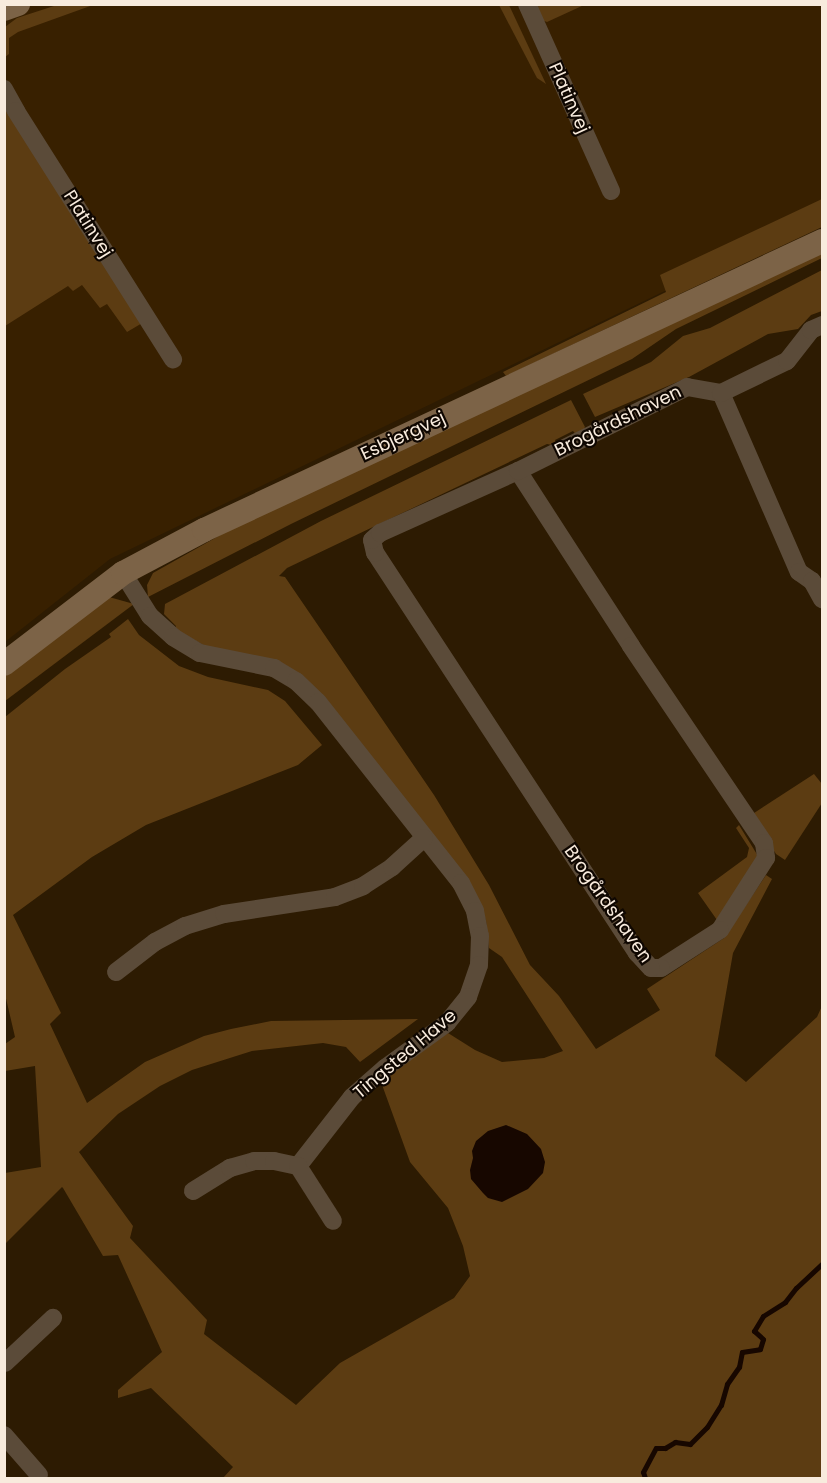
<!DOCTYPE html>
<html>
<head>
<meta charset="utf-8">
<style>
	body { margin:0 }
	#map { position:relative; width:827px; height:1483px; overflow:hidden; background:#2d1b02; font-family:Poppins,sans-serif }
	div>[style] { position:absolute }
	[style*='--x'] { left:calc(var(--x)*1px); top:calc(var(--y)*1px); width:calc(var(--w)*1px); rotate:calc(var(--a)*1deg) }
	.built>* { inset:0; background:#382000 }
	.green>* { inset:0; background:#5c3c12 }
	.water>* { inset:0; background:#170700 }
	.stream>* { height:5px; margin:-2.5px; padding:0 2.5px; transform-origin:2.5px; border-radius:2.5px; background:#170700 }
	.street>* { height:18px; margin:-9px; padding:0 9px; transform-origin:9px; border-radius:9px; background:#5b4b39 }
	.secondary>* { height:24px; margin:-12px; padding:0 12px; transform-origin:12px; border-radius:12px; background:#7c6347 }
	span { translate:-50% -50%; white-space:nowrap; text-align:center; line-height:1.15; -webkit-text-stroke:4.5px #0f0701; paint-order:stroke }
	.street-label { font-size:18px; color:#f8ebdd }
	.frame { position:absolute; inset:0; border:6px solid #f8ebdd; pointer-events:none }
</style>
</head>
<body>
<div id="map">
	<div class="built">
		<i style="clip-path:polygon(5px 5px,822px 5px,822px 215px,110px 559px,5px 642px)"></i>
	</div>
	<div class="green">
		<i style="clip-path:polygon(57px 5px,93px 5px,18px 32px,9px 38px,9px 54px,5px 57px,5px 27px,17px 18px)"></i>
		<i style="clip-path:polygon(499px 5px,509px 5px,546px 84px,537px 78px)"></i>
		<i style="clip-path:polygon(532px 5px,584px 5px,547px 22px,539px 19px)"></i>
		<i style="clip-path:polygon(4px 101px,144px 322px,127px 332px,107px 304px,100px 308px,82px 285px,73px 291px,68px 286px,5px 326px)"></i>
		<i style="clip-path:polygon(822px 199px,822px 227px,506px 376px,503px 372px,666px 292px,660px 275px)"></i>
		<i style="clip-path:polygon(822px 248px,822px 258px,676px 329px,632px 359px,291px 524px,148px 597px,147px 585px,153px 573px,224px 533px)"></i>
		<i style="clip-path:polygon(822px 270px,822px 311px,811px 315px,798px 329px,768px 334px,689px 377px,595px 417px,583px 394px,651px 362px,683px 336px,710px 328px)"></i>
		<i style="clip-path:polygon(571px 400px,585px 427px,581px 434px,577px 436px,573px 431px,555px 440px,557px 446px,547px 444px,287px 568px,279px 576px,285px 577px,434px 795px,489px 885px,530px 965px,559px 996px,596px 1049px,660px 1010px,647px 989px,724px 938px,766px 875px,772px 879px,733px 953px,715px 1056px,746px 1082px,817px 1017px,822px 1006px,822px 1478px,223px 1478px,233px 1467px,151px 1388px,118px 1398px,118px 1390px,162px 1352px,118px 1255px,103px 1256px,63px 1188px,62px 1187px,5px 1244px,5px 1173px,41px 1167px,35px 1066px,5px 1071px,5px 1044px,15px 1037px,4px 990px,5px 717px,65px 669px,111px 637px,109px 634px,128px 619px,139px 635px,179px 666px,208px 677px,268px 690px,285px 701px,322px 745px,298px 765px,146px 825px,92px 857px,13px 915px,61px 1013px,50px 1024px,87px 1103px,145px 1062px,204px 1036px,231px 1029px,271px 1021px,418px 1019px,360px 1062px,346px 1047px,323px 1043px,252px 1051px,192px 1070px,160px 1086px,118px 1114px,79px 1152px,133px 1226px,130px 1238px,207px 1320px,204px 1334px,296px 1405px,340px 1363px,454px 1298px,470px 1276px,463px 1246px,448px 1208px,410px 1162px,381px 1082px,411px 1056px,448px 1033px,475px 1050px,502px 1062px,544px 1058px,563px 1051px,502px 957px,489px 948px,486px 921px,478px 898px,324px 696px,207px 647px,175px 629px,176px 626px,164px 614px,165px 604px,321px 521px)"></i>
		<i style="clip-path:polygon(109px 597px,134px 604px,5px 701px,5px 676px)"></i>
		<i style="clip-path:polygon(814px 774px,822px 784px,822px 803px,785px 860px,776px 854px,751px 815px)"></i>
		<i style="clip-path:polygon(739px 825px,758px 856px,717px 920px,698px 893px,747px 857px,749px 848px,736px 828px)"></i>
	</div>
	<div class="water">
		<i style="clip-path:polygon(506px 1125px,527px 1134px,541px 1149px,545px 1162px,543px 1173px,528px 1189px,502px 1202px,488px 1198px,483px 1193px,471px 1179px,470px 1170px,473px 1158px,472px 1151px,476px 1141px,488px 1131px)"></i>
	</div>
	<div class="stream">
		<i style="--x:645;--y:1478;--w:6;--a:-108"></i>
		<i style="--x:643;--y:1472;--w:27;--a:-62"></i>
		<i style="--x:656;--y:1448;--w:9;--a:0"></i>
		<i style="--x:665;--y:1448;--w:12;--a:-31"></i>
		<i style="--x:675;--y:1442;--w:15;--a:8"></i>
		<i style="--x:690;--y:1444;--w:24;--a:-45"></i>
		<i style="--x:707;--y:1427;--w:26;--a:-58"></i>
		<i style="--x:721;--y:1405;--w:22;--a:-74"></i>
		<i style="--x:727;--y:1384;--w:21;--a:-55"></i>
		<i style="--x:739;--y:1367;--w:15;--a:-79"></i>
		<i style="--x:742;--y:1352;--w:18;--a:-9"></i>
		<i style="--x:760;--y:1349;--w:10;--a:-73"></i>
		<i style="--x:763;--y:1339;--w:12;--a:-138"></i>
		<i style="--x:754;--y:1331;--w:17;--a:-59"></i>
		<i style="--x:763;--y:1316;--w:26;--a:-32"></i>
		<i style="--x:785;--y:1302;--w:18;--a:-52"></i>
		<i style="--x:796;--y:1288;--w:35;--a:-43"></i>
	</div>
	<div class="street">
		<i style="--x:527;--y:4;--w:205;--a:65.8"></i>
		<i style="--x:4;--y:89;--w:25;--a:61"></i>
		<i style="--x:16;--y:111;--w:294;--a:57.7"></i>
		<i style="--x:721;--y:393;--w:195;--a:66.5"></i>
		<i style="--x:799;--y:572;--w:16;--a:35"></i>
		<i style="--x:812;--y:581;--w:21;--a:61"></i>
		<i style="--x:518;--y:471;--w:208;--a:57.1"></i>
		<i style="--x:631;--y:646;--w:238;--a:56"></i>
		<i style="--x:764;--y:843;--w:15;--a:82"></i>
		<i style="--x:766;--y:858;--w:85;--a:122.6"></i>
		<i style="--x:720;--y:930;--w:70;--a:147.2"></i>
		<i style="--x:661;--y:968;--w:10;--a:180"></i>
		<i style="--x:651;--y:968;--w:21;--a:-133"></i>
		<i style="--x:637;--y:953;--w:478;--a:-123.2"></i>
		<i style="--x:375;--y:553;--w:13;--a:-103"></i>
		<i style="--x:372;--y:540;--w:11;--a:-41"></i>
		<i style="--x:380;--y:533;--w:151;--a:-24.2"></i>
		<i style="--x:518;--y:471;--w:189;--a:-26.4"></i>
		<i style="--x:687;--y:387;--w:35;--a:10"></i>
		<i style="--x:721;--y:393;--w:73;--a:-25.9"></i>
		<i style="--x:787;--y:361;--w:39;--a:-52"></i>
		<i style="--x:811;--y:330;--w:12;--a:-24"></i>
		<i style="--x:123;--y:573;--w:51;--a:57.9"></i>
		<i style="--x:150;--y:616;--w:31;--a:42"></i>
		<i style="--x:173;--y:637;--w:31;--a:31"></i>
		<i style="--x:200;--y:653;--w:76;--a:11.5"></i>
		<i style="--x:274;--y:668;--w:26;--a:31"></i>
		<i style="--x:296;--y:681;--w:30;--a:44"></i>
		<i style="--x:318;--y:702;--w:231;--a:51.7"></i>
		<i style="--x:461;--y:883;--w:31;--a:63"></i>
		<i style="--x:475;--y:911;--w:25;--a:79"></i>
		<i style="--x:480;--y:936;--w:29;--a:92"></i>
		<i style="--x:479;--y:965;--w:34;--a:109"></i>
		<i style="--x:468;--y:997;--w:33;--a:129"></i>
		<i style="--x:447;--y:1023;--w:77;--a:144"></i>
		<i style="--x:385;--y:1068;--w:44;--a:138.7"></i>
		<i style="--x:352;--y:1097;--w:88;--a:128"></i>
		<i style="--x:116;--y:972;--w:49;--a:-37.6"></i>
		<i style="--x:155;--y:942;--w:34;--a:-28"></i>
		<i style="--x:185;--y:926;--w:41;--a:-17.1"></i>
		<i style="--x:224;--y:914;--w:112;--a:-8.7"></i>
		<i style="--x:335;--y:897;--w:30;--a:-21"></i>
		<i style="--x:363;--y:886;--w:35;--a:-33"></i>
		<i style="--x:392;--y:867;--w:43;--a:-42.2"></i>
		<i style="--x:193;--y:1191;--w:44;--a:-31.9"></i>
		<i style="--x:230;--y:1168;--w:25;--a:-16"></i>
		<i style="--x:254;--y:1161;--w:20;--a:0"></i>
		<i style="--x:274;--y:1161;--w:25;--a:12"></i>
		<i style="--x:298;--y:1166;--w:65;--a:57.5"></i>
		<i style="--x:5;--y:1363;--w:66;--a:-43.2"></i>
		<i style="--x:4;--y:1435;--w:53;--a:48.8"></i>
	</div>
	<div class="secondary">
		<i style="--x:4;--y:9;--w:15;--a:-20"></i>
		<i style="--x:4;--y:664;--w:150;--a:-37.4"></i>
		<i style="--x:123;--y:573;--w:92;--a:-28"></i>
		<i style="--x:204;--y:530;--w:682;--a:-25.06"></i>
	</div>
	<div class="street-label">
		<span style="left:569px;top:98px;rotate:66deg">Platinvej</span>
		<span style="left:88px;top:224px;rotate:58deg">Platinvej</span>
		<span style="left:618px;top:421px;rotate:-26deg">Brogårdshaven</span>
		<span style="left:403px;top:436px;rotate:-25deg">Esbjergvej</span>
		<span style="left:608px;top:904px;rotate:55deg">Brogårdshaven</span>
		<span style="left:405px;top:1054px;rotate:-40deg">Tingsted Have</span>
	</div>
	<div class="frame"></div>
</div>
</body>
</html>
